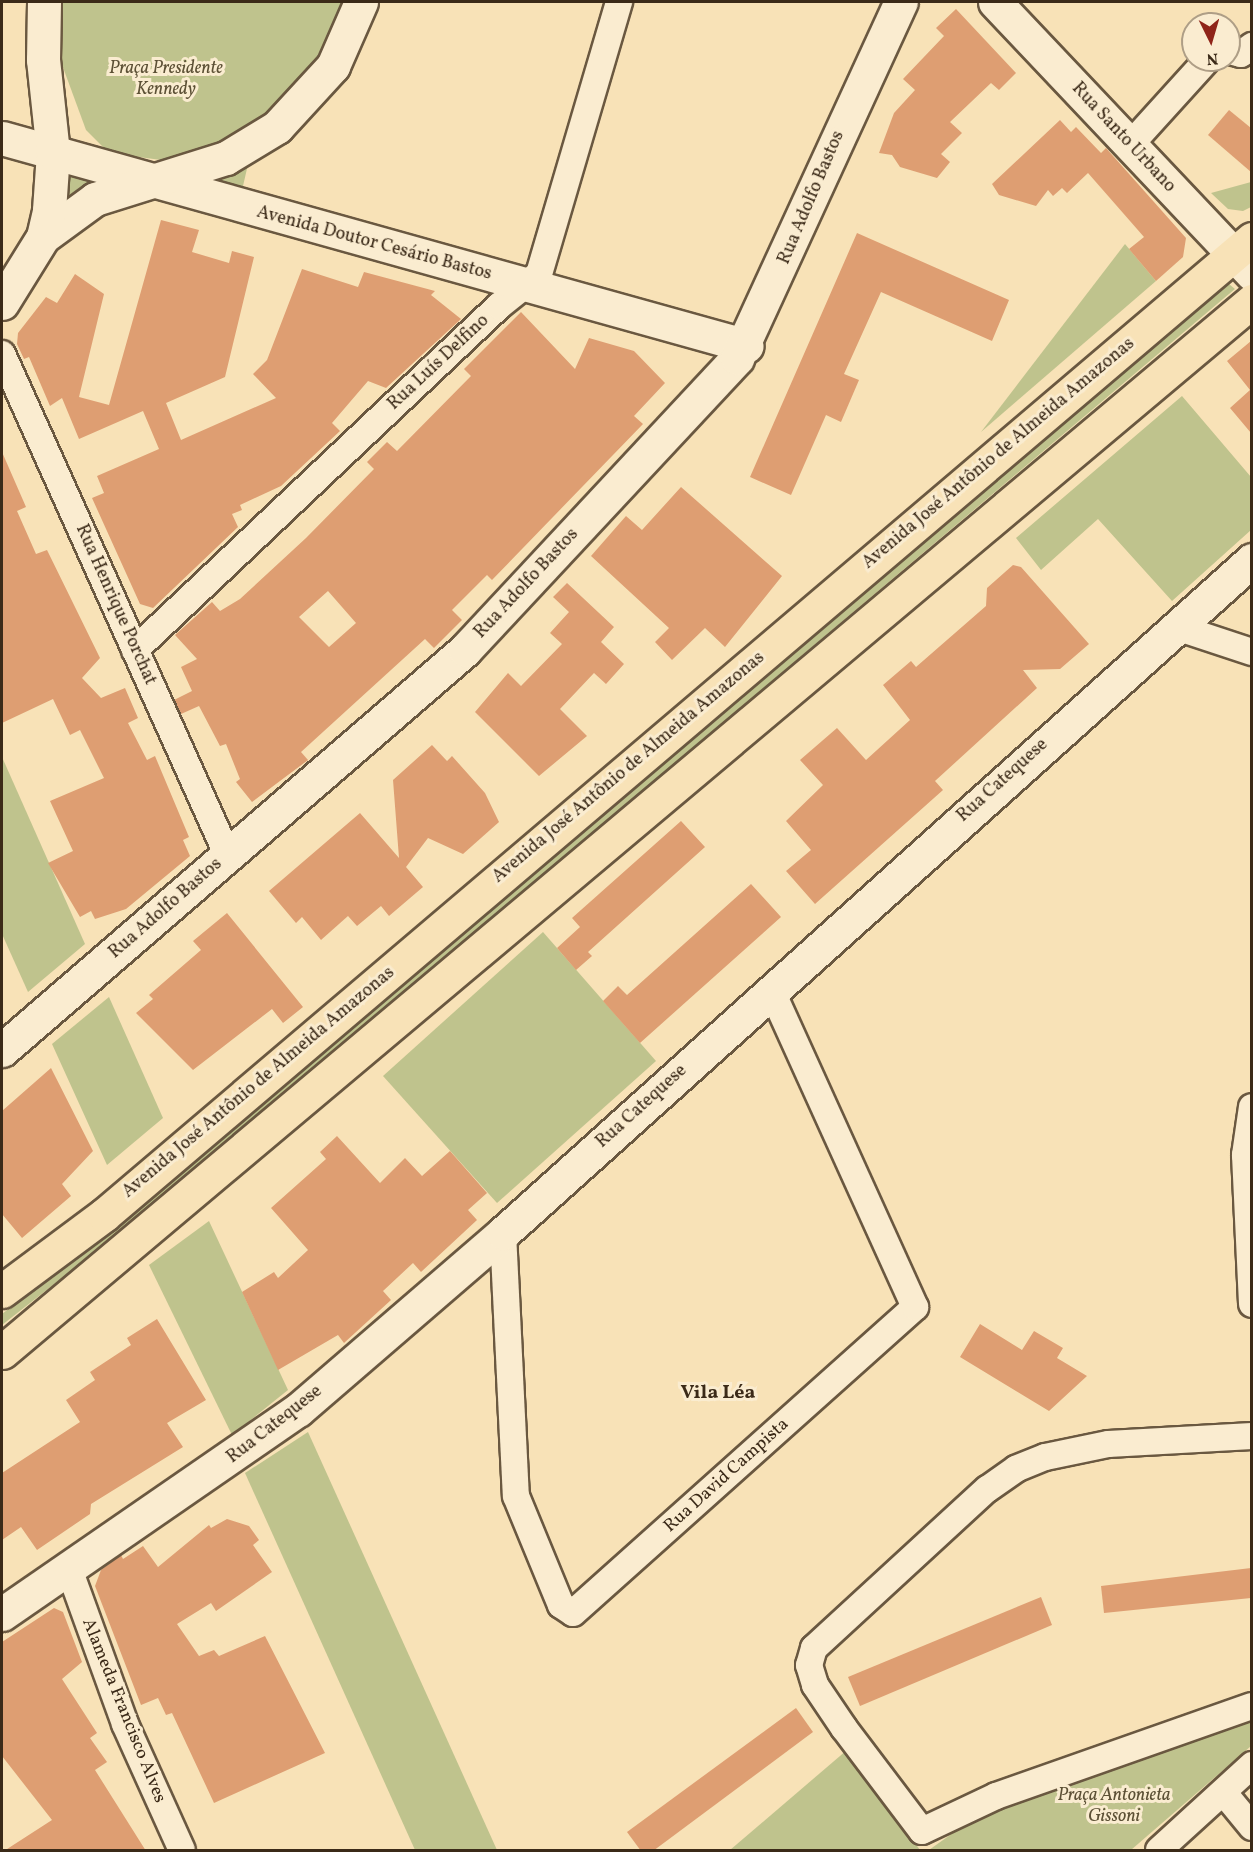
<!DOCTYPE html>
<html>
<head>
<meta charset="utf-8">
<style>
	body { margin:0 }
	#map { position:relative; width:1253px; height:1852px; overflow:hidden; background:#f8e2b7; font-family:Vollkorn,serif }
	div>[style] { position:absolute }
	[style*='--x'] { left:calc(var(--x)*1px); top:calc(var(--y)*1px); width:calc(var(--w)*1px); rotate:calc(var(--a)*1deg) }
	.green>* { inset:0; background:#bfc38d }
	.building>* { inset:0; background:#de9e72 }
	.roads { filter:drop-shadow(2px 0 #6a5840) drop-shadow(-2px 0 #6a5840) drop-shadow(0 2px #6a5840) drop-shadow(0 -2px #6a5840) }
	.street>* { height:26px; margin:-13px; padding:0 13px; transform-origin:13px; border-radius:13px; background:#faecd0 }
	.secondary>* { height:33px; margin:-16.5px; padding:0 16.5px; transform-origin:16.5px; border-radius:16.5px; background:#faecd0 }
	.highway>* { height:33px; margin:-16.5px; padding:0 16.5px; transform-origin:16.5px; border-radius:16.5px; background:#f8e2b7 }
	span { translate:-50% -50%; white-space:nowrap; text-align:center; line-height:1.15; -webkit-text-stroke:6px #faecd0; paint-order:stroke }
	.park-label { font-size:18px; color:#5c5035; font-style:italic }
	.street-label { font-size:18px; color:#3b2a18 }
	.neighbourhood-label { font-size:20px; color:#3b2a18; font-weight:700 }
	.frame { position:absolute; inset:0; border:3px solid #3b2a18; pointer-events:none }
	.north { position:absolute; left:1181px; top:12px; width:60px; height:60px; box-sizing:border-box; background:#faecd0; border:2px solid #ae9e86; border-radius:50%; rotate:175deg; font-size:16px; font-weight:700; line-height:24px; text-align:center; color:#3b2a18 }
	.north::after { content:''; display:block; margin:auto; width:21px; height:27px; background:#8f2418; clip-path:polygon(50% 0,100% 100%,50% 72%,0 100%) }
</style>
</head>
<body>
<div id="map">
	<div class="green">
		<i style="clip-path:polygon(62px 2px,343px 2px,317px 62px,271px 112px,219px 145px,161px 160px,109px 153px,86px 130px,61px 62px)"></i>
		<i style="clip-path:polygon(249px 160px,243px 186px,249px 197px,201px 183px)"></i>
		<i style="clip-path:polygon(65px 173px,97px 183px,60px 209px)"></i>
		<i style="clip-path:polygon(1251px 182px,1251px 207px,1243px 211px,1228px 209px,1211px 193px)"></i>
		<i style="clip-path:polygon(1125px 244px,1156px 281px,981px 432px)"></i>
		<i style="clip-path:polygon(1229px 284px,1235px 289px,1223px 299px,127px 1227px,2px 1325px,2px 1314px,111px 1228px)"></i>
		<i style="clip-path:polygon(1182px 396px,1251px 477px,1251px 530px,1172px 601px,1098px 519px,1041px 570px,1016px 538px)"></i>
		<i style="clip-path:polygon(2px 757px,85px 944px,28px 992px,2px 934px)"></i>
		<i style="clip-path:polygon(543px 932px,656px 1061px,497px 1203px,383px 1076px)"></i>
		<i style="clip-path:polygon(109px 997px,163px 1118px,107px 1165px,52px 1044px)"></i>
		<i style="clip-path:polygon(209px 1221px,288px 1390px,232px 1435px,149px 1265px)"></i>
		<i style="clip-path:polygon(308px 1432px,497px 1850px,415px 1850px,245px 1473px)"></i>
		<i style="clip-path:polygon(1251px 1712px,1251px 1746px,1131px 1850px,929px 1850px,981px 1813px)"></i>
		<i style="clip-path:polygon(847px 1750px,920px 1850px,730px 1850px)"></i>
	</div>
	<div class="building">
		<i style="clip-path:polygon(956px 9px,1016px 73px,999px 90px,991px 83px,950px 122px,962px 133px,941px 154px,950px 162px,937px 178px,900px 167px,892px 155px,879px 153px,894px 113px,915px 90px,903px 79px,944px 36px,936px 28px)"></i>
		<i style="clip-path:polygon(1229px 110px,1251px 128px,1251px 172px,1208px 135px)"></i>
		<i style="clip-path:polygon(1060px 120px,1071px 132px,1076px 127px,1101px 153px,1106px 148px,1186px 238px,1183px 257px,1156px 281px,1129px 249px,1144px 237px,1088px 173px,1067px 193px,1062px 188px,1053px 196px,1048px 190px,1036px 206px,999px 195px,992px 184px)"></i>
		<i style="clip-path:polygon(161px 220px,199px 230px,192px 252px,229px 263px,232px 251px,254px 257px,225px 377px,166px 403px,181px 440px,276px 398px,253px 374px,267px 360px,302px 269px,358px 287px,364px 272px,435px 291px,431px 295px,461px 319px,386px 388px,368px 381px,332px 423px,340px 431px,281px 486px,240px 505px,242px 510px,232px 514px,238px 527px,153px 608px,140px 604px,92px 498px,104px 493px,97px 476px,159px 449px,143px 411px,79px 439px,62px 398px,50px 406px,29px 357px,24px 359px,17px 344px,18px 333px,46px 297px,57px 303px,75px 274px,104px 294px,79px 397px,109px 405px)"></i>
		<i style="clip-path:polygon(857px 233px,1009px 300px,992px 341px,881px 292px,844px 374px,859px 380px,841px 422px,826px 415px,791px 495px,750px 477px)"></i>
		<i style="clip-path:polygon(evenodd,521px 312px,575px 369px,589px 338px,634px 351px,665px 383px,634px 416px,643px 424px,492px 580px,487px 575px,452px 610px,462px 620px,434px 648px,425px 639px,301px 752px,308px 760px,252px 802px,236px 782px,240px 779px,226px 744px,220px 746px,199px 706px,181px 714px,174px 700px,192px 691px,181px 667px,197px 659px,175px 635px,212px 602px,220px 611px,240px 599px,306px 538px,374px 469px,367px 462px,387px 442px,397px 451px,471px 376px,464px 369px,521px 312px,328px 591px,356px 623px,329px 647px,299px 617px,328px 591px)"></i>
		<i style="clip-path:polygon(1251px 341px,1251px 433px,1230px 408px,1250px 390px,1227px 361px)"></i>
		<i style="clip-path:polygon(2px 452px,26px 507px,17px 511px,36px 554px,47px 550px,100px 658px,82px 678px,101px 698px,125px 688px,138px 718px,128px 723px,147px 760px,155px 756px,189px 837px,183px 840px,190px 856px,126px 909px,95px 919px,91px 911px,80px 917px,48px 863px,73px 851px,50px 801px,104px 778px,80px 730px,70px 735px,53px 699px,2px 723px)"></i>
		<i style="clip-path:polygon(681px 487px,782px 576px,725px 647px,705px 628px,672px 660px,655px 642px,669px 628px,591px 556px,626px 516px,642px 530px)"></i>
		<i style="clip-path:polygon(1013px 565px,1021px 567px,1089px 644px,1060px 669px,1023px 670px,1037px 688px,935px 781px,943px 790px,815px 904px,786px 871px,811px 850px,786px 821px,823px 785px,800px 760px,837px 728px,866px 760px,910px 720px,883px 685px,911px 661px,916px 667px,986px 606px,987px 588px)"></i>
		<i style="clip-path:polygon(567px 583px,614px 627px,601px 642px,624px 664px,606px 684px,594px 673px,560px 709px,587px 736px,539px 776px,475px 712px,508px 673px,521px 686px,562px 644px,550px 633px,569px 612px,553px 597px)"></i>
		<i style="clip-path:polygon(432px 745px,447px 761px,452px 756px,485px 793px,499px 822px,463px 854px,428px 838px,406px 867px,423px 887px,389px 916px,381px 906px,357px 926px,348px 916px,321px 940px,302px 917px,296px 923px,269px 891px,360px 813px,399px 858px,393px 780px)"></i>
		<i style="clip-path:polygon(681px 821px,705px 847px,588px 952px,592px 956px,576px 970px,557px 948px,580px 927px,572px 918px)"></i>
		<i style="clip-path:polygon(751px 884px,781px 917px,640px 1043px,603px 1001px,618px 986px,627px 995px)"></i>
		<i style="clip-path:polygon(227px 913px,303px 1007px,283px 1023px,272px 1009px,193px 1070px,136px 1013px,153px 999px,149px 995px,201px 950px,193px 941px)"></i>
		<i style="clip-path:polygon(51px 1068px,93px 1151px,62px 1184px,71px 1196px,22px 1238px,2px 1214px,2px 1111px)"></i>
		<i style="clip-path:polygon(337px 1136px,380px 1183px,405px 1158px,422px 1176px,450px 1151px,487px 1193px,468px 1210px,477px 1220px,421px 1272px,413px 1263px,383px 1291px,391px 1300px,344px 1343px,338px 1335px,278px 1370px,242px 1292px,274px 1272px,278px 1278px,308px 1250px,271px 1208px,326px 1159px,320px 1152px)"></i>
		<i style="clip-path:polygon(157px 1319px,206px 1400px,167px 1423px,183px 1447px,91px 1504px,90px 1514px,37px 1550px,21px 1527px,2px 1540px,2px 1473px,80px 1422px,66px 1400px,95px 1380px,90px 1372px,131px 1345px,127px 1338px)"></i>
		<i style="clip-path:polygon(980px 1324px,1022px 1350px,1034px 1331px,1063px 1348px,1057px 1358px,1087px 1376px,1049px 1411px,960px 1357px)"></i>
		<i style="clip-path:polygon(227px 1519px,249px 1526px,259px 1540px,253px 1545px,272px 1572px,216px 1611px,211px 1603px,177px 1624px,199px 1656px,214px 1650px,219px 1656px,265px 1636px,325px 1753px,214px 1803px,172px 1713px,166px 1715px,158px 1698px,141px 1705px,95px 1586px,101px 1570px,121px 1555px,123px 1559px,143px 1546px,158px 1567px,209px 1525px,211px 1528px)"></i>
		<i style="clip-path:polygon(1251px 1568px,1251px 1598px,1104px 1613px,1101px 1586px)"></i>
		<i style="clip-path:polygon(1041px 1597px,1052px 1625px,860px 1706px,848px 1677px)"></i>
		<i style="clip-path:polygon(54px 1608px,63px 1612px,82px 1662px,62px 1679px,97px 1733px,90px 1738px,107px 1762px,95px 1770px,146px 1851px,4px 1851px,52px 1820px,2px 1756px,2px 1642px)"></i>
		<i style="clip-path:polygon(796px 1708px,813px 1732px,653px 1851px,641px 1851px,627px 1832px)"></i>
	</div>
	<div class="roads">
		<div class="street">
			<i style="--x:1229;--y:51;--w:12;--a:14"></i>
			<i style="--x:1241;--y:54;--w:14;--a:-36"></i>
			<i style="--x:1130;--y:145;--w:115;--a:-47.8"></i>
			<i style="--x:2;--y:354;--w:551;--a:65.76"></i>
			<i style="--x:1176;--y:627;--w:80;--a:18.2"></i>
			<i style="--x:135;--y:650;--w:501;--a:-43.38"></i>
			<i style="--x:499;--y:306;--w:51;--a:-38.7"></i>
			<i style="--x:539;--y:274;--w:284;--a:-73.6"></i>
			<i style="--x:1252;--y:1107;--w:49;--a:98.3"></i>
			<i style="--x:1245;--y:1155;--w:149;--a:87.3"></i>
			<i style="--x:503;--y:1233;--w:263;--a:87.2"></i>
			<i style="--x:516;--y:1496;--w:118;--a:67.6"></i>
			<i style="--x:561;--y:1605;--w:14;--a:34"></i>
			<i style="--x:573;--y:1613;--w:459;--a:-41.8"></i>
			<i style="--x:915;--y:1307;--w:348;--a:-114.4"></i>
			<i style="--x:1252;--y:1436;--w:144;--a:176.8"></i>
			<i style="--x:1108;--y:1444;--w:64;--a:168.3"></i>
			<i style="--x:1045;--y:1457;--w:31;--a:158"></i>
			<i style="--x:1016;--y:1469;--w:35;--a:145"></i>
			<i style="--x:987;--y:1489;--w:235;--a:137.4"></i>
			<i style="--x:814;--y:1648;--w:18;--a:106"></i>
			<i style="--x:809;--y:1665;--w:21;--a:73"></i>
			<i style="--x:815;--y:1685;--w:52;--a:56"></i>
			<i style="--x:844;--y:1728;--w:129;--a:52.9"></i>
			<i style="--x:922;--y:1831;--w:82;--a:-25.3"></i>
			<i style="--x:996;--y:1796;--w:271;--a:-19.4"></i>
			<i style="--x:69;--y:1569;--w:165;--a:70.1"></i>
			<i style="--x:125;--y:1724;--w:138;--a:65.7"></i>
			<i style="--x:1224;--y:1793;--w:44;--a:50.5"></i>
			<i style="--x:1159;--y:1850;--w:126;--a:-42.4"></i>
		</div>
		<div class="secondary">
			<i style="--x:995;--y:2;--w:374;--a:46.6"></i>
			<i style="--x:2;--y:138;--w:773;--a:15.6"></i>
			<i style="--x:43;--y:237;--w:64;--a:-36.2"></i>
			<i style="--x:95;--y:199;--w:137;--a:-17.4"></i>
			<i style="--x:226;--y:158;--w:60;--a:-31.3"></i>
			<i style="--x:277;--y:127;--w:83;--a:-47.4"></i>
			<i style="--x:333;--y:66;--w:70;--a:-66.4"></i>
			<i style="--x:2;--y:303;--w:78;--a:-58.2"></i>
			<i style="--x:43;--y:237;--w:28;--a:-77"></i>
			<i style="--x:49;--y:210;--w:57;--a:-86"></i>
			<i style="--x:53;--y:153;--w:94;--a:-96.1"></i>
			<i style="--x:43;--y:60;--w:58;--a:-89"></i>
			<i style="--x:2;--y:1050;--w:612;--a:-40.82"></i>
			<i style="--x:465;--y:650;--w:399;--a:-47"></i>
			<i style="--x:737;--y:358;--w:392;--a:-65.3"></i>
			<i style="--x:2;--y:1614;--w:359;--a:-34.6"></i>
			<i style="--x:298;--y:1410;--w:271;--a:-40.8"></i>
			<i style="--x:503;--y:1233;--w:1007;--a:-41.94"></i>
		</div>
		<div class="highway">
			<i style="--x:2;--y:1291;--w:127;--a:-36.7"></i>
			<i style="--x:104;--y:1215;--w:1507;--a:-40.37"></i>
			<i style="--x:2;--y:1352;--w:1633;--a:-40.06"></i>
		</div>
	</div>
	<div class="park-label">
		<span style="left:166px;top:80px">Praça Presidente<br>Kennedy</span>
		<span style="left:1114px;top:1807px">Praça Antonieta<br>Gissoni</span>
	</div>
	<div class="street-label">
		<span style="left:1123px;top:138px;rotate:47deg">Rua Santo Urbano</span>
		<span style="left:812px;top:198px;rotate:-67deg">Rua Adolfo Bastos</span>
		<span style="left:374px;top:244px;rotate:15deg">Avenida Doutor Cesário Bastos</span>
		<span style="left:439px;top:363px;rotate:-43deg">Rua Luís Delfino</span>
		<span style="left:999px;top:454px;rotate:-40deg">Avenida José Antônio de Almeida Amazonas</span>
		<span style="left:527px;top:584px;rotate:-47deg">Rua Adolfo Bastos</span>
		<span style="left:115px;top:605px;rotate:66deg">Rua Henrique Porchat</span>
		<span style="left:629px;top:768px;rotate:-40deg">Avenida José Antônio de Almeida Amazonas</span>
		<span style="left:1003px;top:781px;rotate:-42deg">Rua Catequese</span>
		<span style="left:166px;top:909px;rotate:-41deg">Rua Adolfo Bastos</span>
		<span style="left:259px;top:1083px;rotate:-40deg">Avenida José Antônio de Almeida Amazonas</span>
		<span style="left:642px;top:1107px;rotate:-42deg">Rua Catequese</span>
		<span style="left:275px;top:1425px;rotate:-38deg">Rua Catequese</span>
		<span style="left:727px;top:1476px;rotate:-42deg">Rua David Campista</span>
		<span style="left:123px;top:1711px;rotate:68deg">Alameda Francisco Alves</span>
	</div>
	<div class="neighbourhood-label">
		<span style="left:718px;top:1393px">Vila Léa</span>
	</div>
	<div class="frame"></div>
	<div class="north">N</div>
</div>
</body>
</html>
